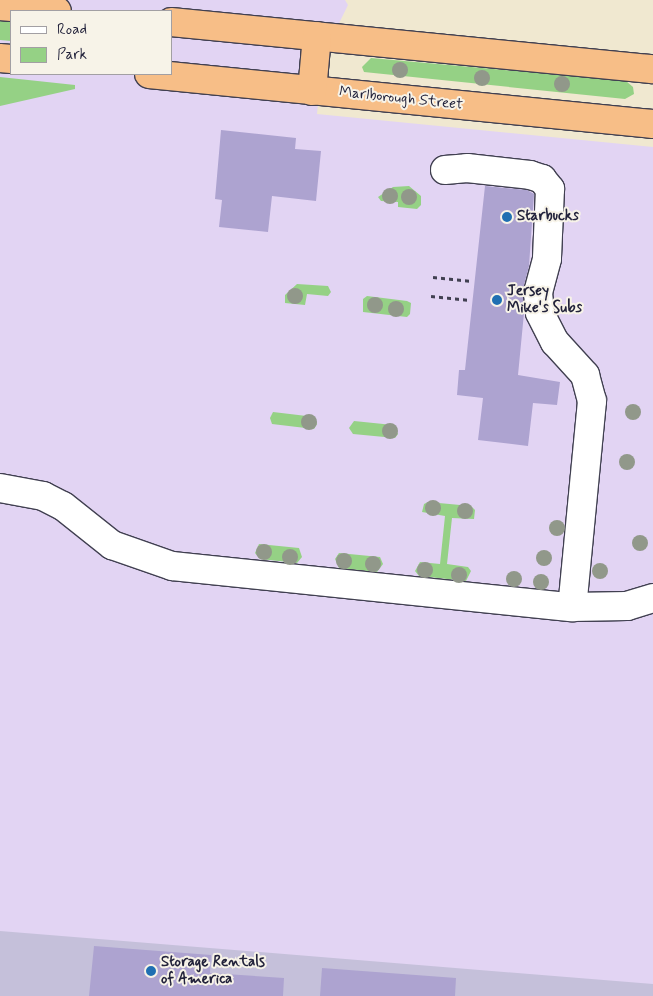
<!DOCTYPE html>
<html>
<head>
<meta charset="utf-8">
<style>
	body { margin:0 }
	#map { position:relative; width:653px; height:996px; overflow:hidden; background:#f0e8d0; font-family:Mynerve,sans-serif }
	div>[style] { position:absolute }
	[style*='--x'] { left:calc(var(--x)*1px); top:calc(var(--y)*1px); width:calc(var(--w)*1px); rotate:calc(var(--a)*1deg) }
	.built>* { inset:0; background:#e2d4f3 }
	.industrial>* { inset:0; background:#c5c0da }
	.green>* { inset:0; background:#95d185 }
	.building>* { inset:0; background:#ada3d0 }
	.path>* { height:3px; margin-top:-1.5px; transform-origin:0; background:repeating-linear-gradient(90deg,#414051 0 4px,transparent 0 8px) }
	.roads { filter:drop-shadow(1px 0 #414051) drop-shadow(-1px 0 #414051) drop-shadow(0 1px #414051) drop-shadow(0 -1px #414051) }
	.minor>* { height:28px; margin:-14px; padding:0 14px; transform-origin:14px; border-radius:14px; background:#fff }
	.highway>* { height:28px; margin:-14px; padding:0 14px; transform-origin:14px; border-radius:14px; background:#f7be87 }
	.trees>* { width:16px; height:16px; margin:-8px; border-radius:50%; background:#91988a }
	.dots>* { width:14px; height:14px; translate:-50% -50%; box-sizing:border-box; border:2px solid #f7f3e8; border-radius:50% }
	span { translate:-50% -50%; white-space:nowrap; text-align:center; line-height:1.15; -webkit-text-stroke:4px #f7f3e8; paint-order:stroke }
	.street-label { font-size:15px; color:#22223b }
	.poi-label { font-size:15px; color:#22223b; font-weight:700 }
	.left { translate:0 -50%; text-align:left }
	.legend { position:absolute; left:10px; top:10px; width:162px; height:65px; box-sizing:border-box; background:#f7f3e8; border:1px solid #a29fa3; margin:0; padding:6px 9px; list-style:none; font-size:15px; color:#22223b }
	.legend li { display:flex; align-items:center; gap:10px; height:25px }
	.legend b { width:25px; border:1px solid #a29fa3 }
</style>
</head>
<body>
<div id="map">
	<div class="built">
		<i style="clip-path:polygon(evenodd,0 0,345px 0,348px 5px,323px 56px,317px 114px,653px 147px,653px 986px,0 933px,0 0,11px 11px,171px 11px,171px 74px,11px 74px,11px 11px)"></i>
	</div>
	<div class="industrial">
		<i style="clip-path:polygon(0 931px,653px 984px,653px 996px,0 996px)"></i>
	</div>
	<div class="green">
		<i style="clip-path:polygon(0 19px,11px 20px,11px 41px,0 40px)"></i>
		<i style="clip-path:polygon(371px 58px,626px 81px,633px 87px,634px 94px,625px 99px,364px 72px,362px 67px)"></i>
		<i style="clip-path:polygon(0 77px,75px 85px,75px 89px,0 106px)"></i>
		<i style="clip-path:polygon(409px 186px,421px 196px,421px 205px,417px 209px,398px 207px,398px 202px,381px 201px,378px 197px,393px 187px)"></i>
		<i style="clip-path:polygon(297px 284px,328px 286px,331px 292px,328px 296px,307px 294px,305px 305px,285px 303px,285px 295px)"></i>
		<i style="clip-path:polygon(367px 296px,407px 301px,411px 303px,410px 314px,407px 317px,363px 312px,363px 299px)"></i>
		<i style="clip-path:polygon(273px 412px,315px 417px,317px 424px,314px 429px,272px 424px,270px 418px)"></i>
		<i style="clip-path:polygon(354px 421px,393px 425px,398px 434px,395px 438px,353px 434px,349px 428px)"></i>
		<i style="clip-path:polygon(428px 502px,471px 506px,475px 510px,474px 519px,452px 518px,447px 564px,468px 567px,471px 571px,466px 581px,419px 576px,415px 571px,420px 562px,440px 564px,445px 516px,422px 512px,424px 504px)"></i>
		<i style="clip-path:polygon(259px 544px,299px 548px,302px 557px,297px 563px,260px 559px,255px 553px)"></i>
		<i style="clip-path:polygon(339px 553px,380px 557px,383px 564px,377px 572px,339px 568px,335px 559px)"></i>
	</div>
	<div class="building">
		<i style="clip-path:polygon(221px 130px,296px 138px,295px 149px,321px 151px,316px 201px,272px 196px,268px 232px,219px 227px,222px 200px,215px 199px)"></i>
		<i style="clip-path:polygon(485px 186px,527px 190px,534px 194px,529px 266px,523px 289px,524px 313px,518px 375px,560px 382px,557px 405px,533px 403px,528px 446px,478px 440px,483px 398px,457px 395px,459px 370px,465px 370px)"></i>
		<i style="clip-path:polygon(94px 946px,211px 955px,210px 973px,284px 978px,283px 996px,89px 996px)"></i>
		<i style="clip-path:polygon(322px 968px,456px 978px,455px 996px,320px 996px)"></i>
	</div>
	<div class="path">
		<i style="--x:433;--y:277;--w:39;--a:6"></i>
		<i style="--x:431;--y:296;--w:39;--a:6"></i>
	</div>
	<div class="roads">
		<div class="minor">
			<i style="--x:445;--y:170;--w:22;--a:-5"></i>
			<i style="--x:467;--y:168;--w:63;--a:6.3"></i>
			<i style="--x:530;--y:175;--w:13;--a:18"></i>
			<i style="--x:542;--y:179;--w:13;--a:51"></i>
			<i style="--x:550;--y:189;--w:70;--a:92.5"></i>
			<i style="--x:547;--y:259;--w:35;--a:105"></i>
			<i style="--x:538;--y:293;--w:20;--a:84"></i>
			<i style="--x:540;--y:313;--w:33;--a:63"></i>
			<i style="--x:555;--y:342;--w:45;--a:47.7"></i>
			<i style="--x:585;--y:375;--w:27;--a:75"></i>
			<i style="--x:592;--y:401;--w:207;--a:95.5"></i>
			<i style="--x:0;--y:488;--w:44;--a:10.5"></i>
			<i style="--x:43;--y:496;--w:22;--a:27"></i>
			<i style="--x:63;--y:506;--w:63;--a:38.5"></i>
			<i style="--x:112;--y:545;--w:64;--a:19.3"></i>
			<i style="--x:172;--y:566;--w:402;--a:5.9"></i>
			<i style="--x:572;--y:607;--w:55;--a:-1"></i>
			<i style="--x:627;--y:606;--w:27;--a:-17"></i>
		</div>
		<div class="highway">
			<i style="--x:0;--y:6;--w:57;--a:5"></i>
			<i style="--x:171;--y:22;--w:484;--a:5.6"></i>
			<i style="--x:0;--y:58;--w:11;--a:5"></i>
			<i style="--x:149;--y:74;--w:506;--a:5.67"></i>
			<i style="--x:312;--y:91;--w:55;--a:-84.8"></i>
		</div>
	</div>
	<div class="trees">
		<i style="left:400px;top:70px"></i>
		<i style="left:482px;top:78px"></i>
		<i style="left:562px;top:84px"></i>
		<i style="left:390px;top:196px"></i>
		<i style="left:409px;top:197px"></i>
		<i style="left:295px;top:296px"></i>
		<i style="left:375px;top:305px"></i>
		<i style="left:396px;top:309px"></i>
		<i style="left:633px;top:412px"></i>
		<i style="left:309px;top:422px"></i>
		<i style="left:390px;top:431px"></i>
		<i style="left:627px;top:462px"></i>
		<i style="left:433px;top:508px"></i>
		<i style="left:465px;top:511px"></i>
		<i style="left:557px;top:528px"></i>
		<i style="left:640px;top:543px"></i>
		<i style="left:264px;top:552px"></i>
		<i style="left:290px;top:557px"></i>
		<i style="left:544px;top:558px"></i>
		<i style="left:344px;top:561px"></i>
		<i style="left:373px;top:564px"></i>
		<i style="left:425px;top:570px"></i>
		<i style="left:600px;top:571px"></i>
		<i style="left:459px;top:575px"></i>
		<i style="left:514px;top:579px"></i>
		<i style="left:541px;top:582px"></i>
	</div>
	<div class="dots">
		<i style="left:507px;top:217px;background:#1f6fb2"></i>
		<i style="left:497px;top:300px;background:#1f6fb2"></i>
		<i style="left:151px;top:971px;background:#1f6fb2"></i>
	</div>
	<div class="street-label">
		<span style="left:401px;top:99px;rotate:6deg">Marlborough Street</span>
	</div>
	<div class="poi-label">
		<span class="left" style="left:517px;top:217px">Starbucks</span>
		<span class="left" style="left:507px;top:300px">Jersey<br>Mike's Subs</span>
		<span class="left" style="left:161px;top:971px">Storage Rentals<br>of America</span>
	</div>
	<ul class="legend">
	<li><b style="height:6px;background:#fff"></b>Road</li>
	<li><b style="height:14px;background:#95d185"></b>Park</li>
	</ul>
</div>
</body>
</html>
